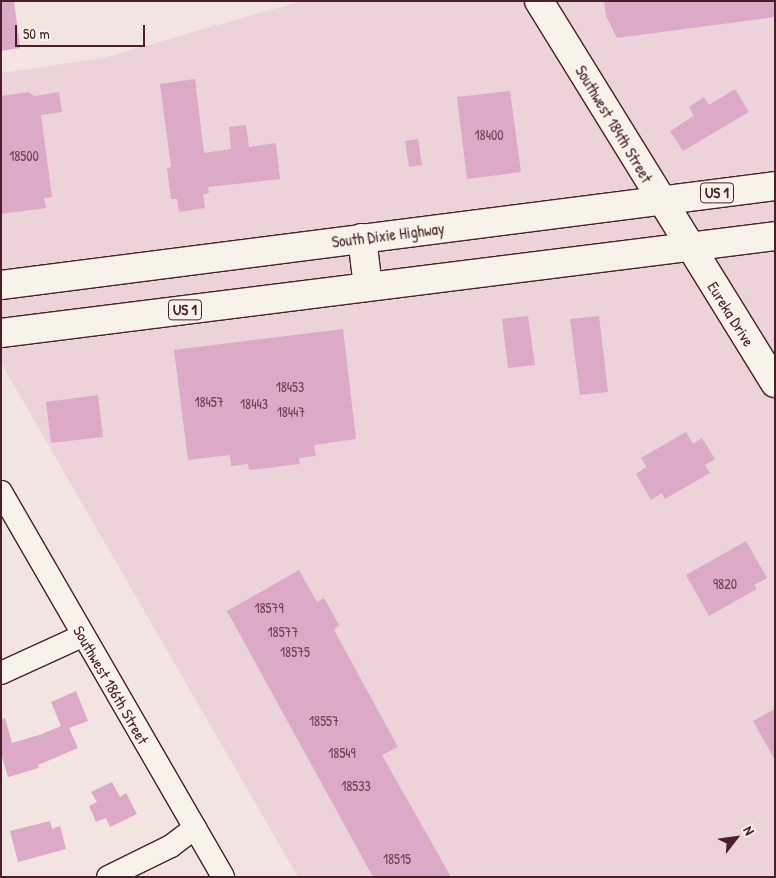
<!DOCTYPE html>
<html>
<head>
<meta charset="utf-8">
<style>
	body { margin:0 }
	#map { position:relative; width:776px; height:878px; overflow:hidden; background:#f2e4e1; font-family:"Patrick Hand",sans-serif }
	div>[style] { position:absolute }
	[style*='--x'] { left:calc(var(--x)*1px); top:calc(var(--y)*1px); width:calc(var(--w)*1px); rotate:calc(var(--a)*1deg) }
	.built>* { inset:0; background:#ebd3d9 }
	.building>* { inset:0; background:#dcaac7 }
	.roads { filter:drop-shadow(1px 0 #4a1f2b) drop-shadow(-1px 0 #4a1f2b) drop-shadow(0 1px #4a1f2b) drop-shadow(0 -1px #4a1f2b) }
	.minor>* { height:22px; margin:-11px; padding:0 11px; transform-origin:11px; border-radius:11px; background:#f7f3e8 }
	.major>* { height:28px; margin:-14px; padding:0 14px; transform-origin:14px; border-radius:14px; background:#f7f3e8 }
	.highway>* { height:28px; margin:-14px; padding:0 14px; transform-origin:14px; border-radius:14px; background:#f7f3e8 }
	span { translate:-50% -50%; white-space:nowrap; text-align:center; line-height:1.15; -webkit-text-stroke:5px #f7f3e8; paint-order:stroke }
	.number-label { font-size:14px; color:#6e4252 }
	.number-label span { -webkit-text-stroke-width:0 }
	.shield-label span { padding:1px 4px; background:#f7f3e8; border:1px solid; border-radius:4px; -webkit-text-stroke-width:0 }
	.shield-label { font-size:15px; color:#4a1f2b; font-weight:700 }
	.street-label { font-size:16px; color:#4a1f2b }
	.frame { position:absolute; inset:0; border:2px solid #4a1f2b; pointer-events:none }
	.north { position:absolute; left:711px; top:813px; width:50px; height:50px; -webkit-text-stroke:4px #f7f3e8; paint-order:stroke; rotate:60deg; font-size:14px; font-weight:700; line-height:20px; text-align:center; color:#4a1f2b }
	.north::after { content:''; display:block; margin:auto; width:18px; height:22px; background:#4a1f2b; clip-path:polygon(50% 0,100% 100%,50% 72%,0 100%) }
	.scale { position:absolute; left:15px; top:25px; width:130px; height:22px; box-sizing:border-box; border:2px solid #4a1f2b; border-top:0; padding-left:6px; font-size:15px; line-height:18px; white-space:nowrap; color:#4a1f2b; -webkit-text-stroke:4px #f7f3e8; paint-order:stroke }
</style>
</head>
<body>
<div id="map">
	<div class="built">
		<i style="clip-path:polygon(301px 1px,775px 1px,775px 877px,298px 877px,1px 363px,1px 73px,103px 58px)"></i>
	</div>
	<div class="building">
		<i style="clip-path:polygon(1px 1px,14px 1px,20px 48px,1px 51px)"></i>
		<i style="clip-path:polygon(604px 1px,775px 1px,775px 17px,617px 38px,606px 16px)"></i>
		<i style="clip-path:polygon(195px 79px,204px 153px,231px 149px,229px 127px,246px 125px,249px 147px,276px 143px,280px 179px,208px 187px,209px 193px,203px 194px,205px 208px,179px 212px,177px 199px,171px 199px,167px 168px,171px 167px,160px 84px)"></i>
		<i style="clip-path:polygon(735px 89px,749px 112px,683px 151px,670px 131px,694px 116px,689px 107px,704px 97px,709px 105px)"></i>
		<i style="clip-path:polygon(510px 91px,521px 172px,467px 179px,457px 97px)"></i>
		<i style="clip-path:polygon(29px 92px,34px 96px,59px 92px,62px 112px,41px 115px,52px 197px,44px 198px,46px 208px,1px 214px,1px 96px)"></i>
		<i style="clip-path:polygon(418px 139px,422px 165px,409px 167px,405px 141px)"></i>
		<i style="clip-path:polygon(528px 316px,535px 365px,508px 368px,502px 319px)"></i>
		<i style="clip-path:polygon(599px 316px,608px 392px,580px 395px,570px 319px)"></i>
		<i style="clip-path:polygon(343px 329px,356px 439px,314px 445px,316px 456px,299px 458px,300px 464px,249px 470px,248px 464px,231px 466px,230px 455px,188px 460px,174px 350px)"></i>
		<i style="clip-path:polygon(98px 395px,103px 437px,51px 443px,46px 402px)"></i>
		<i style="clip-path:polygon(686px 432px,693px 444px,702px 438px,715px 459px,705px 465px,710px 473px,665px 499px,662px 493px,651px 500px,636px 474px,647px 467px,641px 458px)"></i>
		<i style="clip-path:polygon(746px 541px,767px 578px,754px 585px,757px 589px,709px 616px,686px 575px)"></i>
		<i style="clip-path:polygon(299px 570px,317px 602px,324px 598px,339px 625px,334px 630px,398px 747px,382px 755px,451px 877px,373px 877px,227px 611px)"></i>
		<i style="clip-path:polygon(76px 691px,88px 721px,69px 728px,78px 748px,38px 765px,39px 768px,8px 777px,1px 754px,1px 719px,5px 718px,12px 743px,39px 735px,61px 726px,51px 702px)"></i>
		<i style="clip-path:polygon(775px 709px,775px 760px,753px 721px)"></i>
		<i style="clip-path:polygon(112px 782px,120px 797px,126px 793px,137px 814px,110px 827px,106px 818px,96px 822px,89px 806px,97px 802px,91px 792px)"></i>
		<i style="clip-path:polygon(50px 821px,52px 829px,60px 826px,66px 849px,18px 862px,10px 831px)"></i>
	</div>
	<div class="roads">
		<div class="minor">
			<i style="--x:1;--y:492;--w:444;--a:60"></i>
			<i style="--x:1;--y:673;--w:89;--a:-24.6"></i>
			<i style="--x:108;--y:877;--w:70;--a:-26.2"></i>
			<i style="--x:171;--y:846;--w:30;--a:-37"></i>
		</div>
		<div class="major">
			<i style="--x:539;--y:1;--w:449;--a:58.3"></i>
		</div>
		<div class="highway">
			<i style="--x:362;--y:238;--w:49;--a:83"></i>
			<i style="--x:1;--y:285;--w:780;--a:-7.29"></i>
			<i style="--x:1;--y:333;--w:780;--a:-7.14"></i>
		</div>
	</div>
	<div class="number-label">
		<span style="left:489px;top:135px">18400</span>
		<span style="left:24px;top:156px">18500</span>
		<span style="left:290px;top:387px">18453</span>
		<span style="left:209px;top:402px">18457</span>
		<span style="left:254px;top:404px">18443</span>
		<span style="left:291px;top:412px">18447</span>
		<span style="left:725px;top:584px">9820</span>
		<span style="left:269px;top:608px">18579</span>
		<span style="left:283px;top:632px">18577</span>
		<span style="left:295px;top:652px">18575</span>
		<span style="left:324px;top:721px">18557</span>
		<span style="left:342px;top:753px">18549</span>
		<span style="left:356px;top:786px">18533</span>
		<span style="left:397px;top:859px">18515</span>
	</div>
	<div class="shield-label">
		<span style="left:717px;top:193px">US 1</span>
		<span style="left:185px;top:310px">US 1</span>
	</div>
	<div class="street-label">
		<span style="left:614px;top:124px;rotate:59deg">Southwest 184th Street</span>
		<span style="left:388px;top:235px;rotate:-7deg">South Dixie Highway</span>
		<span style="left:731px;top:314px;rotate:58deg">Eureka Drive</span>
		<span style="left:111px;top:685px;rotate:60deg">Southwest 186th Street</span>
	</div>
	<div class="frame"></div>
	<div class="north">N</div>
	<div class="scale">50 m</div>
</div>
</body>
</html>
